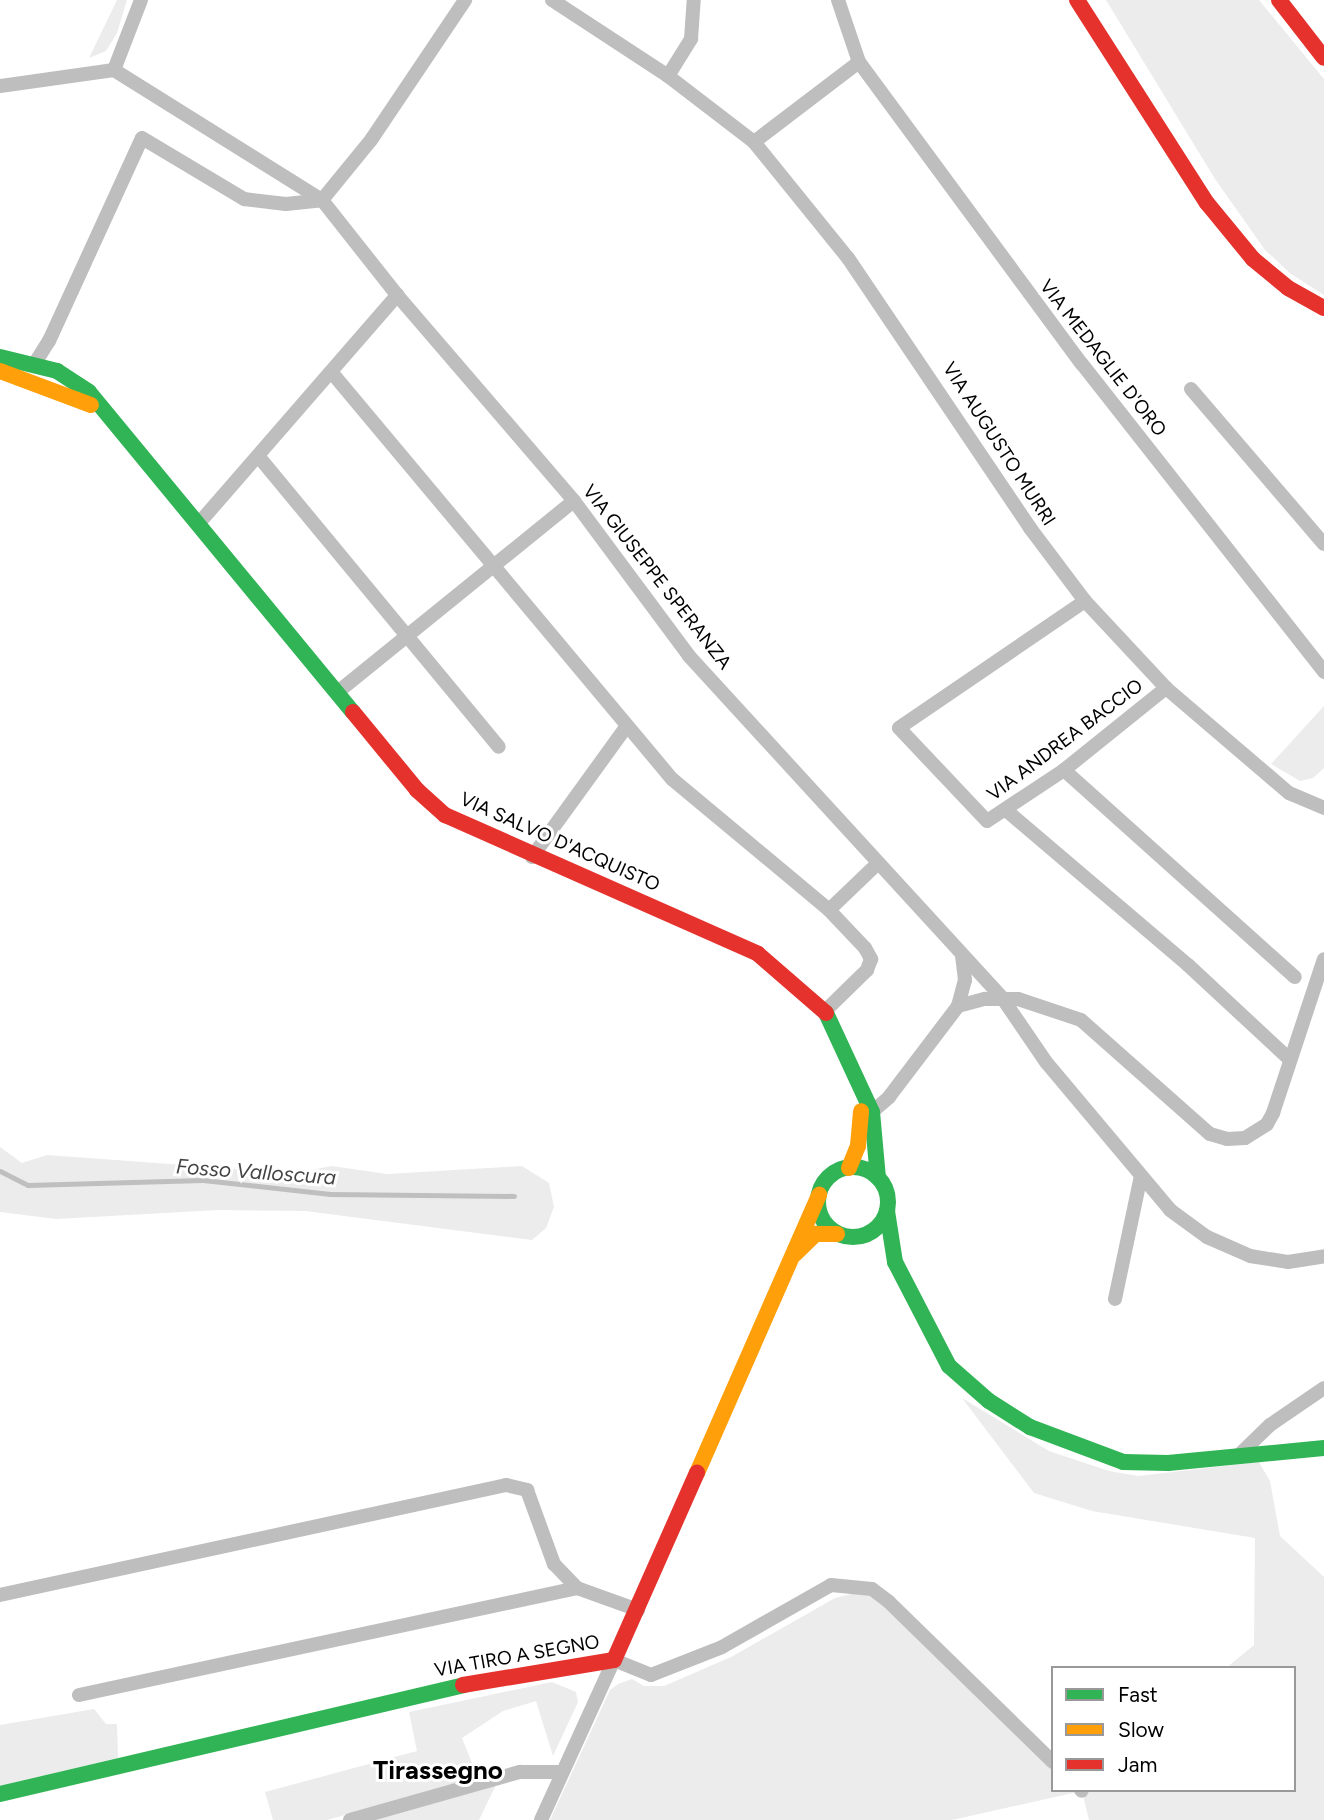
<!DOCTYPE html>
<html>
<head>
<meta charset="utf-8">
<style>
	body { margin:0 }
	#map { position:relative; width:1324px; height:1820px; overflow:hidden; background:#fff; font-family:Figtree,sans-serif }
	div>[style] { position:absolute }
	[style*='--x'] { left:calc(var(--x)*1px); top:calc(var(--y)*1px); width:calc(var(--w)*1px); rotate:calc(var(--a)*1deg) }
	.green>* { inset:0; background:#ececec }
	.stream>* { height:5px; margin:-2.5px; padding:0 2.5px; transform-origin:2.5px; border-radius:2.5px; background:#bfbfbf }
	.street>* { height:14px; margin:-7px; padding:0 7px; transform-origin:7px; border-radius:7px; background:#bebebe }
	.fast>* { height:16px; margin:-8px; padding:0 8px; transform-origin:8px; border-radius:8px; background:#30b455 }
	.fast>.ring { margin:-8px; padding:0; box-sizing:content-box; background:none; border:16px solid #30b455; border-radius:50% }
	.slow>* { height:16px; margin:-8px; padding:0 8px; transform-origin:8px; border-radius:8px; background:#ff9f0a }
	.jam>* { height:16px; margin:-8px; padding:0 8px; transform-origin:8px; border-radius:8px; background:#e5322d }
	span { translate:-50% -50%; white-space:nowrap; text-align:center; line-height:1.15; -webkit-text-stroke:6px #fff; paint-order:stroke }
	.street-label { font-size:19px; color:#000 }
	.water-label { font-size:21px; color:#444; font-style:italic }
	.district-label { font-size:26px; color:#000; font-weight:700 }
	.legend { position:absolute; left:1051px; top:1666px; width:245px; height:126px; box-sizing:border-box; background:#fff; border:2px solid #999; margin:0; padding:9px 12px; list-style:none; font-size:21px; color:#000 }
	.legend li { display:flex; align-items:center; gap:14px; height:35px }
	.legend b { width:35px; border:2px solid #999 }
</style>
</head>
<body>
<div id="map">
	<div class="green">
		<i style="clip-path:polygon(117px 0,127px 0,117px 33px,106px 51px,89px 58px)"></i>
		<i style="clip-path:polygon(1106px 0,1259px 0,1324px 79px,1324px 295px,1291px 274px,1265px 250px,1215px 179px)"></i>
		<i style="clip-path:polygon(1324px 706px,1324px 768px,1313px 778px,1300px 781px,1271px 764px)"></i>
		<i style="clip-path:polygon(0 1147px,22px 1163px,47px 1155px,295px 1173px,332px 1166px,387px 1174px,522px 1166px,549px 1183px,554px 1207px,546px 1228px,532px 1240px,305px 1211px,218px 1210px,56px 1219px,0 1212px)"></i>
		<i style="clip-path:polygon(962px 1398px,1049px 1451px,1109px 1471px,1138px 1476px,1259px 1462px,1270px 1481px,1280px 1536px,1324px 1577px,1324px 1820px,1089px 1820px,1082px 1791px,952px 1820px,550px 1820px,610px 1690px,618px 1684px,632px 1679px,644px 1686px,664px 1686px,731px 1657px,835px 1598px,872px 1589px,1053px 1762px,1053px 1790px,1294px 1790px,1294px 1668px,1226px 1668px,1254px 1645px,1255px 1538px,1092px 1511px,1034px 1493px)"></i>
		<i style="clip-path:polygon(552px 1682px,576px 1692px,578px 1702px,553px 1756px,536px 1701px,503px 1711px,462px 1738px,478px 1778px,327px 1820px,273px 1820px,265px 1792px,417px 1751px,409px 1712px)"></i>
		<i style="clip-path:polygon(94px 1709px,106px 1724px,117px 1724px,118px 1758px,0 1786px,0 1725px)"></i>
		<i style="clip-path:polygon(496px 1785px,479px 1820px,372px 1820px)"></i>
	</div>
	<div class="stream">
		<i style="--x:0;--y:1171;--w:31;--a:27"></i>
		<i style="--x:28;--y:1185;--w:175;--a:-1.6"></i>
		<i style="--x:203;--y:1180;--w:128;--a:6.3"></i>
		<i style="--x:330;--y:1194;--w:184;--a:0.6"></i>
	</div>
	<div class="street">
		<i style="--x:552;--y:0;--w:139;--a:33.2"></i>
		<i style="--x:668;--y:76;--w:44;--a:-58.1"></i>
		<i style="--x:691;--y:39;--w:39;--a:-86"></i>
		<i style="--x:838;--y:0;--w:65;--a:71.3"></i>
		<i style="--x:859;--y:62;--w:375;--a:53.6"></i>
		<i style="--x:1082;--y:364;--w:392;--a:51.8"></i>
		<i style="--x:114;--y:70;--w:245;--a:32"></i>
		<i style="--x:322;--y:200;--w:121;--a:51.7"></i>
		<i style="--x:397;--y:295;--w:272;--a:49.3"></i>
		<i style="--x:574;--y:501;--w:193;--a:53.4"></i>
		<i style="--x:689;--y:656;--w:465;--a:47.5"></i>
		<i style="--x:1003;--y:999;--w:76;--a:55.7"></i>
		<i style="--x:1046;--y:1062;--w:193;--a:50"></i>
		<i style="--x:1170;--y:1210;--w:46;--a:36.1"></i>
		<i style="--x:1207;--y:1237;--w:47;--a:23.8"></i>
		<i style="--x:1250;--y:1256;--w:38;--a:9"></i>
		<i style="--x:1288;--y:1262;--w:36;--a:-9"></i>
		<i style="--x:114;--y:70;--w:75;--a:-68.9"></i>
		<i style="--x:668;--y:76;--w:108;--a:37.5"></i>
		<i style="--x:754;--y:142;--w:149;--a:51"></i>
		<i style="--x:848;--y:258;--w:326;--a:56"></i>
		<i style="--x:1030;--y:528;--w:91;--a:53"></i>
		<i style="--x:1085;--y:601;--w:119;--a:47"></i>
		<i style="--x:1166;--y:688;--w:162;--a:40.5"></i>
		<i style="--x:1289;--y:793;--w:38;--a:23"></i>
		<i style="--x:0;--y:86;--w:115;--a:-8"></i>
		<i style="--x:754;--y:142;--w:132;--a:-37.3"></i>
		<i style="--x:322;--y:200;--w:77;--a:-50.8"></i>
		<i style="--x:371;--y:140;--w:169;--a:-56.1"></i>
		<i style="--x:35;--y:363;--w:26;--a:-58"></i>
		<i style="--x:49;--y:341;--w:223;--a:-65.4"></i>
		<i style="--x:142;--y:138;--w:119;--a:30.9"></i>
		<i style="--x:244;--y:199;--w:42;--a:6.8"></i>
		<i style="--x:286;--y:204;--w:36;--a:-6"></i>
		<i style="--x:333;--y:374;--w:528;--a:50.07"></i>
		<i style="--x:672;--y:779;--w:204;--a:39.8"></i>
		<i style="--x:829;--y:910;--w:52;--a:46.5"></i>
		<i style="--x:865;--y:948;--w:13;--a:61"></i>
		<i style="--x:871;--y:959;--w:12;--a:110"></i>
		<i style="--x:867;--y:970;--w:59;--a:135.7"></i>
		<i style="--x:1191;--y:389;--w:204;--a:49.4"></i>
		<i style="--x:259;--y:457;--w:376;--a:50.4"></i>
		<i style="--x:200;--y:522;--w:301;--a:-49"></i>
		<i style="--x:1085;--y:601;--w:225;--a:145.7"></i>
		<i style="--x:899;--y:728;--w:128;--a:46.6"></i>
		<i style="--x:987;--y:821;--w:92;--a:-33.5"></i>
		<i style="--x:1064;--y:770;--w:131;--a:-38.8"></i>
		<i style="--x:339;--y:691;--w:302;--a:-39"></i>
		<i style="--x:1064;--y:770;--w:310;--a:41.9"></i>
		<i style="--x:1007;--y:811;--w:238;--a:40.4"></i>
		<i style="--x:1188;--y:965;--w:138;--a:42.9"></i>
		<i style="--x:532;--y:857;--w:160;--a:-54.1"></i>
		<i style="--x:829;--y:910;--w:68;--a:-43.8"></i>
		<i style="--x:958;--y:1006;--w:27;--a:-75"></i>
		<i style="--x:965;--y:980;--w:24;--a:-97"></i>
		<i style="--x:872;--y:1112;--w:23;--a:-41"></i>
		<i style="--x:889;--y:1097;--w:114;--a:-52.8"></i>
		<i style="--x:958;--y:1006;--w:28;--a:-15"></i>
		<i style="--x:985;--y:999;--w:33;--a:0"></i>
		<i style="--x:1018;--y:999;--w:66;--a:18.4"></i>
		<i style="--x:1081;--y:1020;--w:172;--a:41.5"></i>
		<i style="--x:1210;--y:1134;--w:18;--a:16"></i>
		<i style="--x:1227;--y:1139;--w:18;--a:-3"></i>
		<i style="--x:1245;--y:1138;--w:26;--a:-32"></i>
		<i style="--x:1267;--y:1124;--w:13;--a:-61"></i>
		<i style="--x:1273;--y:1113;--w:162;--a:-71.7"></i>
		<i style="--x:1115;--y:1299;--w:122;--a:-78.1"></i>
		<i style="--x:1239;--y:1455;--w:43;--a:-44.1"></i>
		<i style="--x:1270;--y:1425;--w:65;--a:-34.4"></i>
		<i style="--x:0;--y:1595;--w:518;--a:-12.26"></i>
		<i style="--x:506;--y:1485;--w:22;--a:13"></i>
		<i style="--x:527;--y:1490;--w:79;--a:70"></i>
		<i style="--x:554;--y:1564;--w:33;--a:46"></i>
		<i style="--x:577;--y:1588;--w:65;--a:19.8"></i>
		<i style="--x:79;--y:1695;--w:509;--a:-12.13"></i>
		<i style="--x:1081;--y:1790;--w:1;--a:45"></i>
		<i style="--x:350;--y:1820;--w:177;--a:-15.8"></i>
		<i style="--x:520;--y:1772;--w:42;--a:0"></i>
		<i style="--x:541;--y:1820;--w:176;--a:-65.5"></i>
		<i style="--x:614;--y:1660;--w:40;--a:22"></i>
		<i style="--x:651;--y:1675;--w:76;--a:-21.5"></i>
		<i style="--x:722;--y:1647;--w:125;--a:-29.6"></i>
		<i style="--x:831;--y:1585;--w:41;--a:5.6"></i>
		<i style="--x:872;--y:1589;--w:21;--a:37"></i>
		<i style="--x:889;--y:1602;--w:229;--a:44.3"></i>
	</div>
	<div class="fast">
		<i style="--x:0;--y:357;--w:59;--a:13.8"></i>
		<i style="--x:57;--y:371;--w:38;--a:33"></i>
		<i style="--x:89;--y:392;--w:415;--a:50.5"></i>
		<i style="--x:826;--y:1013;--w:109;--a:65.1"></i>
		<i style="--x:872;--y:1112;--w:66;--a:84.8"></i>
		<i class="ring" style="left:818px;top:1167px;width:54px;height:54px"></i>
		<i style="--x:887;--y:1211;--w:52;--a:81.1"></i>
		<i style="--x:895;--y:1262;--w:117;--a:62.6"></i>
		<i style="--x:949;--y:1366;--w:53;--a:41.2"></i>
		<i style="--x:989;--y:1401;--w:49;--a:32.4"></i>
		<i style="--x:1030;--y:1427;--w:99;--a:20.6"></i>
		<i style="--x:1123;--y:1462;--w:45;--a:1.3"></i>
		<i style="--x:1168;--y:1463;--w:157;--a:-5.5"></i>
		<i style="--x:0;--y:1794;--w:476;--a:-13.2"></i>
	</div>
	<div class="slow">
		<i style="--x:0;--y:371;--w:97;--a:20.5"></i>
		<i style="--x:849;--y:1168;--w:24;--a:-68"></i>
		<i style="--x:858;--y:1146;--w:35;--a:-85"></i>
		<i style="--x:795;--y:1254;--w:29;--a:-44"></i>
		<i style="--x:816;--y:1234;--w:21;--a:0"></i>
		<i style="--x:697;--y:1473;--w:304;--a:-66.3"></i>
	</div>
	<div class="jam">
		<i style="--x:1077;--y:0;--w:241;--a:57.4"></i>
		<i style="--x:1207;--y:203;--w:72;--a:50.6"></i>
		<i style="--x:1253;--y:259;--w:45;--a:39.6"></i>
		<i style="--x:1288;--y:288;--w:41;--a:29.1"></i>
		<i style="--x:1279;--y:0;--w:73;--a:52.2"></i>
		<i style="--x:353;--y:712;--w:101;--a:50.6"></i>
		<i style="--x:417;--y:790;--w:38;--a:42"></i>
		<i style="--x:445;--y:815;--w:342;--a:23.9"></i>
		<i style="--x:758;--y:954;--w:90;--a:40.9"></i>
		<i style="--x:463;--y:1685;--w:153;--a:-9.4"></i>
		<i style="--x:614;--y:1660;--w:205;--a:-66.1"></i>
	</div>
	<div class="street-label">
		<span style="left:1103px;top:358px;rotate:52deg">VIA MEDAGLIE D'ORO</span>
		<span style="left:999px;top:444px;rotate:57deg">VIA AUGUSTO MURRI</span>
		<span style="left:657px;top:577px;rotate:52deg">VIA GIUSEPPE SPERANZA</span>
		<span style="left:1065px;top:740px;rotate:-37deg">VIA ANDREA BACCIO</span>
		<span style="left:560px;top:842px;rotate:24deg">VIA SALVO D'ACQUISTO</span>
		<span style="left:517px;top:1656px;rotate:-10deg">VIA TIRO A SEGNO</span>
	</div>
	<div class="water-label">
		<span style="left:256px;top:1172px;rotate:4deg">Fosso Valloscura</span>
	</div>
	<div class="district-label">
		<span style="left:438px;top:1771px">Tirassegno</span>
	</div>
	<ul class="legend">
	<li><b style="height:9px;background:#30b455"></b>Fast</li>
	<li><b style="height:9px;background:#ff9f0a"></b>Slow</li>
	<li><b style="height:9px;background:#e5322d"></b>Jam</li>
	</ul>
</div>
</body>
</html>
